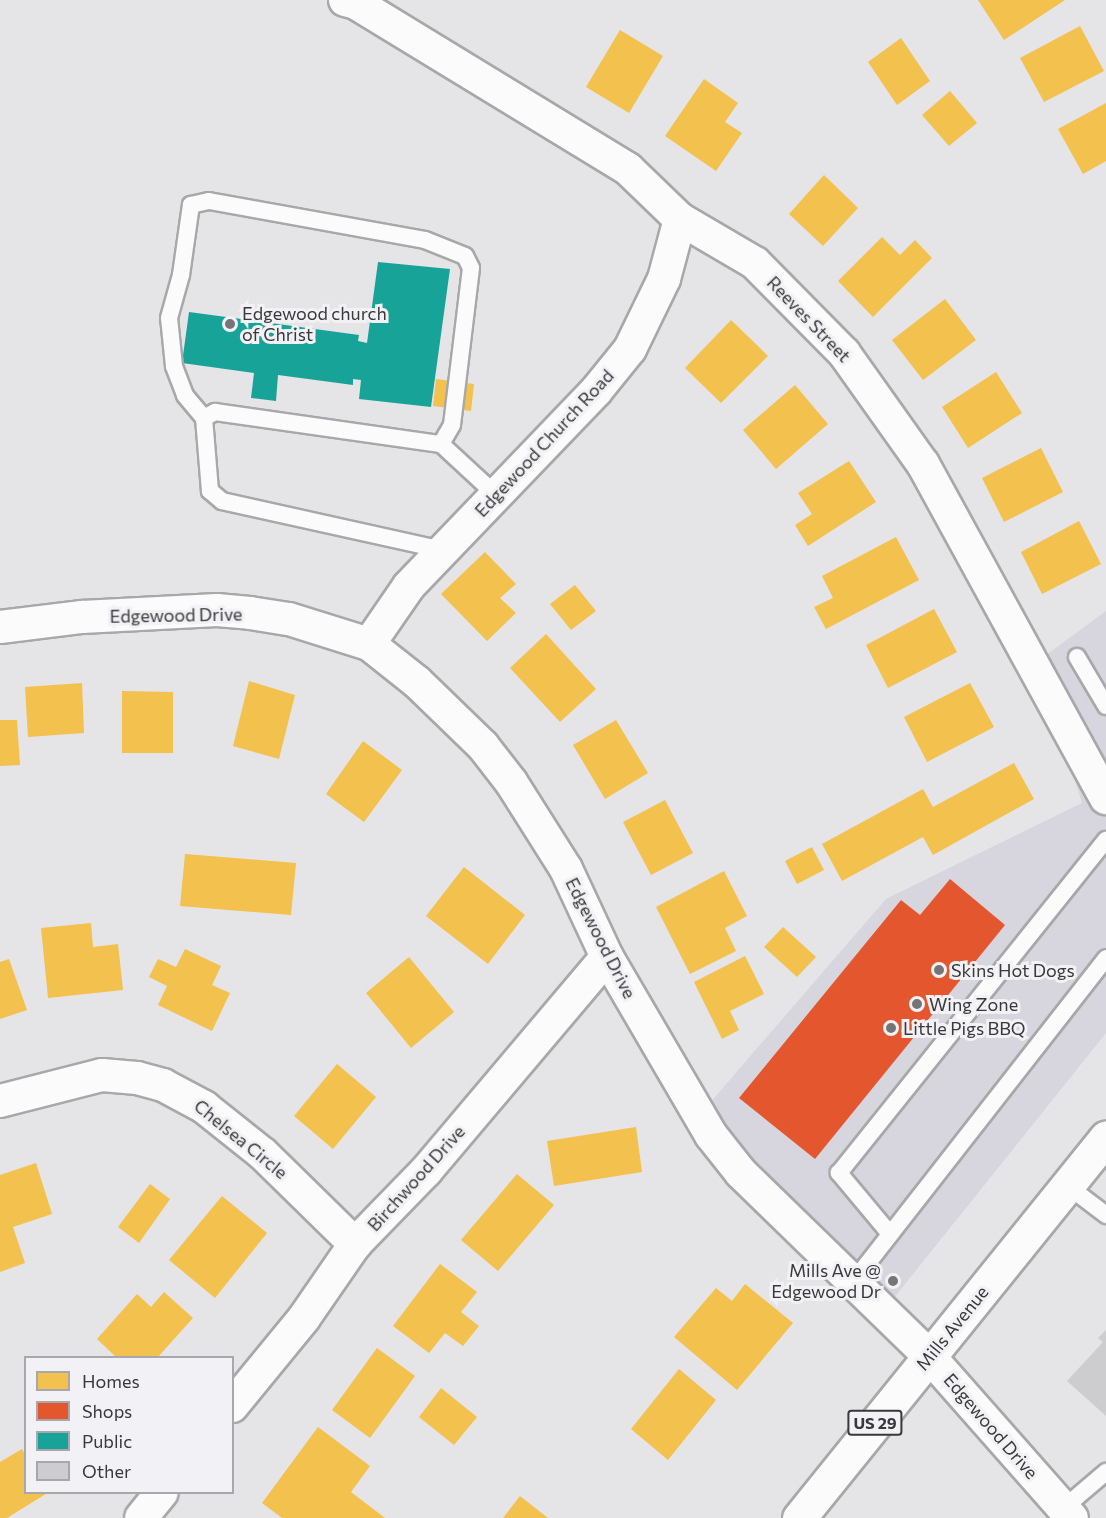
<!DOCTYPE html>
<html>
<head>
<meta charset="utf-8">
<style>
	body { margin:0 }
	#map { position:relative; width:1106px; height:1518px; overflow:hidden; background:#e5e4e7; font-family:Commissioner,sans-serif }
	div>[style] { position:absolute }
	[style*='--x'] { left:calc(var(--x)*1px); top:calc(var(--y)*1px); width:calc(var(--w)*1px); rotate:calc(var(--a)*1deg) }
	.built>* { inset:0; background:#d7d5dd }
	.homes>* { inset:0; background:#f2c14e }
	.shops>* { inset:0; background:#e4572e }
	.public>* { inset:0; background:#17a398 }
	.building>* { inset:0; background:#cdcdcf }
	.roads { filter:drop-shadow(2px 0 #a8a7a9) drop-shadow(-2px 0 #a8a7a9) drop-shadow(0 2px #a8a7a9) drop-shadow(0 -2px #a8a7a9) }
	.service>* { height:16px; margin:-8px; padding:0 8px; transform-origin:8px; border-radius:8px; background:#fbfbfb }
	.minor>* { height:32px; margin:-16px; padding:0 16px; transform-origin:16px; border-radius:16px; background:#fbfbfb }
	.primary>* { height:33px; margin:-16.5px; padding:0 16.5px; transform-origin:16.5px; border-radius:16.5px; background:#fbfbfb }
	.dots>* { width:16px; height:16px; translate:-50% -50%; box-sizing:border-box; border:3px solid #f2f1f5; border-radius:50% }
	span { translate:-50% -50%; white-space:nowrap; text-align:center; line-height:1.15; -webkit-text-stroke:6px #f2f1f5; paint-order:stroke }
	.shield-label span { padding:2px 4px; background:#f2f1f5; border:2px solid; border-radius:4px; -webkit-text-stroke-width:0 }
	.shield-label { font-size:16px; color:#39393b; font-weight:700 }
	.poi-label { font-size:18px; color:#39393b }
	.left { translate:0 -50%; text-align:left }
	.right { translate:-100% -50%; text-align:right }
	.street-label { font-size:18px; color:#39393b }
	.legend { position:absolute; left:24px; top:1356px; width:210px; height:138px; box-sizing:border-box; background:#f2f1f5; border:2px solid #a8a7ab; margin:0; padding:8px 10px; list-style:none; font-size:18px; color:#39393b }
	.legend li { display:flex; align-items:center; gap:12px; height:30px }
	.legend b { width:30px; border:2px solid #a8a7ab }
</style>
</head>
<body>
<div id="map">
	<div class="built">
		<i style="clip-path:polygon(1106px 611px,1106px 1033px,893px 1299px,757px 1172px,709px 1104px,886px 899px,1082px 803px,1038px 661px)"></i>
	</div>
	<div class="homes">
		<i style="clip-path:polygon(978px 0,1065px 0,1004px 40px)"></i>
		<i style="clip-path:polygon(1080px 26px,1104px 71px,1044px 102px,1020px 58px)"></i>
		<i style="clip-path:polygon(620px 30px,663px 56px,629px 113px,586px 87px)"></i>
		<i style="clip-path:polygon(901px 38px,930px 81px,897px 105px,868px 62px)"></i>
		<i style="clip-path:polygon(704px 79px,738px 103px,725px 122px,742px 133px,716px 171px,665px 136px)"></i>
		<i style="clip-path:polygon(950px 91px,977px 123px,949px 146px,922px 115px)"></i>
		<i style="clip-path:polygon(1106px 103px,1106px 161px,1083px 174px,1058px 129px)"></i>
		<i style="clip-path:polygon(824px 175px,858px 208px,823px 246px,789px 214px)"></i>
		<i style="clip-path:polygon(882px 237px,900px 255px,915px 240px,932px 258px,873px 317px,838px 281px)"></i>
		<i style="clip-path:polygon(945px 299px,976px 340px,923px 380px,892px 340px)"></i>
		<i style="clip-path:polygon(731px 320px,768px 356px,721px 403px,685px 368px)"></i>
		<i style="clip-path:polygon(996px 372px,1022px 413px,968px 448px,942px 407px)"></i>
		<i style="clip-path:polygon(436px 379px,474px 384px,471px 411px,433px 406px)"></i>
		<i style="clip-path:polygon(795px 385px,828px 424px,776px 469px,743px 430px)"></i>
		<i style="clip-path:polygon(1041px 448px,1063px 492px,1004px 522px,982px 478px)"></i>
		<i style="clip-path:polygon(849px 461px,876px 502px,808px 546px,795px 525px,812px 514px,798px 493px)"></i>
		<i style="clip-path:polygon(1079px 521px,1101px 564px,1042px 594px,1021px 552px)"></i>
		<i style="clip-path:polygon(896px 537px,919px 580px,826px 629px,814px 607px,833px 598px,822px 576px)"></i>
		<i style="clip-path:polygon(485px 552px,516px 584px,500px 598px,516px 613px,487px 641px,441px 594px)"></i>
		<i style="clip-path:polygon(575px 585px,596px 611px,571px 630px,550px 604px)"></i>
		<i style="clip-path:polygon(934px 609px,957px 652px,888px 688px,866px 645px)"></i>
		<i style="clip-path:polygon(546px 634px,596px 689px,560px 722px,510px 668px)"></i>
		<i style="clip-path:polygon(249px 681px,295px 695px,279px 759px,233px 746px)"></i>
		<i style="clip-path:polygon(82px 683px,84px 733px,28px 737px,25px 687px)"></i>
		<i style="clip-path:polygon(970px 683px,994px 727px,927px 762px,904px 717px)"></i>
		<i style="clip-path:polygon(122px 691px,173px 692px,173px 753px,122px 753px)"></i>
		<i style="clip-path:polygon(0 720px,17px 720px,20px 765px,0 766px)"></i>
		<i style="clip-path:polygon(616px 720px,648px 773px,605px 799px,573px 745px)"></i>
		<i style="clip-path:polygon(363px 741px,402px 770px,364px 822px,326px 794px)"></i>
		<i style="clip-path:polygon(1014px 763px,1034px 799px,933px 855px,923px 837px,842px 881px,822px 844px,923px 789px,933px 807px)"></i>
		<i style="clip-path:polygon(665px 800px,693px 853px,651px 875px,623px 822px)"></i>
		<i style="clip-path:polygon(812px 847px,824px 870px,797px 884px,785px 861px)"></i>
		<i style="clip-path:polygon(185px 854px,296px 863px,291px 915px,180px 906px)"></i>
		<i style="clip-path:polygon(464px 867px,525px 915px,488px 964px,426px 916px)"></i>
		<i style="clip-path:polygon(724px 871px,747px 916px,725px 928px,736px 951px,690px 974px,656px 907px)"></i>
		<i style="clip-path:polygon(91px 923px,93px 947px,118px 944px,123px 990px,48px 998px,41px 928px)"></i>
		<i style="clip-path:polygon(783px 927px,816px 957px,797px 977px,764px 947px)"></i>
		<i style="clip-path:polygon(185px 949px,221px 966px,212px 985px,230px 993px,212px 1031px,158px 1005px,167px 986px,149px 977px,158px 959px,176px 967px)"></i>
		<i style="clip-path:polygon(745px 956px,764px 994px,730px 1011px,739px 1030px,722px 1039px,694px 982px)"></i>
		<i style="clip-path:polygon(409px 957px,454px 1012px,411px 1048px,366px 993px)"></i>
		<i style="clip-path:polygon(9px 959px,27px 1010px,0 1019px,0 962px)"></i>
		<i style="clip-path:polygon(337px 1064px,376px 1097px,333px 1149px,294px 1116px)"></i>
		<i style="clip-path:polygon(636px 1127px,642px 1172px,554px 1186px,547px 1141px)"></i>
		<i style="clip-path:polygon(36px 1163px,52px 1214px,13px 1227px,25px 1263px,0 1272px,0 1175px)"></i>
		<i style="clip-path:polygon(517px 1174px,554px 1205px,498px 1271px,461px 1240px)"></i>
		<i style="clip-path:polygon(150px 1184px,170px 1199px,139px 1243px,118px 1227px)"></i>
		<i style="clip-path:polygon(222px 1196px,267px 1233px,215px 1298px,169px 1260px)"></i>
		<i style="clip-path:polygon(440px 1264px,477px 1292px,461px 1312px,479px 1326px,463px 1346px,445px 1333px,429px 1353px,393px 1326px)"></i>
		<i style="clip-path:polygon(745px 1284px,793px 1323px,737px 1390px,674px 1337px,716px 1288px,732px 1301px)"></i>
		<i style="clip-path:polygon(164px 1292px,193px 1318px,157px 1358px,117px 1358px,97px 1339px,137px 1294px,151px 1307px)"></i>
		<i style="clip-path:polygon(377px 1348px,415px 1376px,370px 1438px,332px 1410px)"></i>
		<i style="clip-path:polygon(679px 1369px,716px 1400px,668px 1460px,631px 1429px)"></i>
		<i style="clip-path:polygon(441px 1388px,477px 1417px,454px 1445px,419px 1417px)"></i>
		<i style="clip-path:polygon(318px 1427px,370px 1466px,351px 1492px,385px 1518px,282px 1518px,262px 1503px)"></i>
		<i style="clip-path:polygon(22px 1449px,26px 1456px,26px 1492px,49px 1492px,7px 1518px,0 1518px,0 1462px)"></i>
		<i style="clip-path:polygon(520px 1496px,548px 1518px,503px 1518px)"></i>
	</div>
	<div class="shops">
		<i style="clip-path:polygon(950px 879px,1005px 925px,815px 1159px,739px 1098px,901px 900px,920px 915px)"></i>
	</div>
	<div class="public">
		<i style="clip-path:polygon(378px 262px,450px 269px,431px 407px,359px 399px,361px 380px,353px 379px,353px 385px,278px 375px,276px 401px,251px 398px,254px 373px,182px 363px,189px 312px,359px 335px,358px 341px,367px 343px)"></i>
	</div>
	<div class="building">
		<i style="clip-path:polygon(1106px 1330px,1106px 1416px,1067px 1381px,1103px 1342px,1098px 1338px)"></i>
	</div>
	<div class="roads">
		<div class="service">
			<i style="--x:204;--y:418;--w:30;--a:-130"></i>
			<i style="--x:185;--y:395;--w:31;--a:-111"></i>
			<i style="--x:174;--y:366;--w:48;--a:-95.9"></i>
			<i style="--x:169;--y:318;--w:45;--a:-74.4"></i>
			<i style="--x:181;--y:275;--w:71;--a:-81.9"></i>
			<i style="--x:191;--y:205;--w:18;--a:-13"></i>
			<i style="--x:209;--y:201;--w:219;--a:10.2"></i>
			<i style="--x:425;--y:240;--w:43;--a:21.8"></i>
			<i style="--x:465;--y:256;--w:13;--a:63"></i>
			<i style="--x:471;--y:268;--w:158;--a:96.9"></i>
			<i style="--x:452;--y:425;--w:22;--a:120"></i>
			<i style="--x:443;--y:550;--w:226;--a:-167.5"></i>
			<i style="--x:222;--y:501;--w:16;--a:-140"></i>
			<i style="--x:210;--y:491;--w:73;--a:-94.7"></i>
			<i style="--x:204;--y:418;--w:13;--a:-29"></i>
			<i style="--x:215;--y:412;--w:228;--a:8.1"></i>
			<i style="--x:441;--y:444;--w:75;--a:42.8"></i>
			<i style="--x:1077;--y:657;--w:57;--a:59.4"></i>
			<i style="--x:1068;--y:1186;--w:48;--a:37.3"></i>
			<i style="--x:890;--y:1234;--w:80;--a:-129.9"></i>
			<i style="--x:839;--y:1173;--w:427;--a:-51.3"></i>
			<i style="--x:853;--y:1282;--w:411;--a:-52"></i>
			<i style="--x:1059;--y:1512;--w:62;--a:-40.4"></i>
		</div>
		<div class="minor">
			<i style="--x:345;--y:0;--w:11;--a:15"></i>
			<i style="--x:356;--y:3;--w:319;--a:31.4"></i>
			<i style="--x:628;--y:169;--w:72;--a:43.9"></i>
			<i style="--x:680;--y:219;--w:87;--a:30.4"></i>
			<i style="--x:755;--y:263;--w:127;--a:45.3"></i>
			<i style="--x:844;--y:353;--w:136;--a:54.6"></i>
			<i style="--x:923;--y:464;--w:381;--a:61.3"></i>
			<i style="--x:0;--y:627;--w:83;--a:-7"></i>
			<i style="--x:82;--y:617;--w:135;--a:-3"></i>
			<i style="--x:217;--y:610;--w:33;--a:5"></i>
			<i style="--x:250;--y:613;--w:39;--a:9"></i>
			<i style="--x:289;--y:619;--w:84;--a:17.4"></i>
			<i style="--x:369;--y:644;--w:61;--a:38.4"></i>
			<i style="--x:417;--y:682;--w:92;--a:44.1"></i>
			<i style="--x:483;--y:746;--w:46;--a:52.1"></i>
			<i style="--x:511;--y:782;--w:103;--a:57.7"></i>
			<i style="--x:566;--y:869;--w:97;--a:65"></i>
			<i style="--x:607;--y:957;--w:206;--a:59.7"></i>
			<i style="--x:711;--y:1135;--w:48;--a:51.7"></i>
			<i style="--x:741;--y:1173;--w:262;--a:44.2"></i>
			<i style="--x:929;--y:1356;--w:216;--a:48.6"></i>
			<i style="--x:369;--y:644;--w:70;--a:-55.4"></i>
			<i style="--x:409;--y:586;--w:270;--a:-46.2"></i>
			<i style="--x:596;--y:391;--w:54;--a:-51"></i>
			<i style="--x:630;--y:349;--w:78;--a:-64.1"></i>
			<i style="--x:664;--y:279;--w:62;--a:-75.1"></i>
			<i style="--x:0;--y:1101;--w:105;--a:-14.3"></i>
			<i style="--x:102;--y:1075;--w:35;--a:5"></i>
			<i style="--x:137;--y:1078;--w:27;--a:15"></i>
			<i style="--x:163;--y:1085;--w:47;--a:28.2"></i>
			<i style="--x:204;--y:1107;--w:75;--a:38.5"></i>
			<i style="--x:263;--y:1154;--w:129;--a:44.4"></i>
			<i style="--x:232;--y:1406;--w:114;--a:-50.7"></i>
			<i style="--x:304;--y:1318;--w:90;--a:-55.4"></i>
			<i style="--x:355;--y:1244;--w:102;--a:-45.8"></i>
			<i style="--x:426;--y:1171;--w:280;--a:-49.8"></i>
			<i style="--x:141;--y:1518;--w:33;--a:-51"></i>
		</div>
		<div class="primary">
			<i style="--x:799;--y:1518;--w:489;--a:-51.1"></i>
		</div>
	</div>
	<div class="dots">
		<i style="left:230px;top:324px;background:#757577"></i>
		<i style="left:939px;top:970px;background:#757577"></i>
		<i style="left:917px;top:1004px;background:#757577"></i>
		<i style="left:891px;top:1028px;background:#757577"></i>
		<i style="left:893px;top:1281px;background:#757577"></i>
	</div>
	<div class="shield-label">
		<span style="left:875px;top:1423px">US 29</span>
	</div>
	<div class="poi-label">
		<span class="left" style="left:242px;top:324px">Edgewood church<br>of Christ</span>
		<span class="left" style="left:951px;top:970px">Skins Hot Dogs</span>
		<span class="left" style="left:929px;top:1004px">Wing Zone</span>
		<span class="left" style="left:903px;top:1028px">Little Pigs BBQ</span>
		<span class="right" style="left:881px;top:1281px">Mills Ave @<br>Edgewood Dr</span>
	</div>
	<div class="street-label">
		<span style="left:809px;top:319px;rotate:46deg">Reeves Street</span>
		<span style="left:544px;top:443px;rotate:-47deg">Edgewood Church Road</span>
		<span style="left:176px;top:615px;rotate:-1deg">Edgewood Drive</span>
		<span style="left:601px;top:938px;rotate:63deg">Edgewood Drive</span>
		<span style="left:241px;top:1139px;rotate:39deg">Chelsea Circle</span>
		<span style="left:416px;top:1178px;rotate:-48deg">Birchwood Drive</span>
		<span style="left:952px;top:1328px;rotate:-51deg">Mills Avenue</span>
		<span style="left:991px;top:1426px;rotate:49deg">Edgewood Drive</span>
	</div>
	<ul class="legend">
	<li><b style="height:16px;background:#f2c14e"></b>Homes</li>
	<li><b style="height:16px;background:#e4572e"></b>Shops</li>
	<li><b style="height:16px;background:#17a398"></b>Public</li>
	<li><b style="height:16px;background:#cdcdcf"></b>Other</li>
	</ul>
</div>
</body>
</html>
